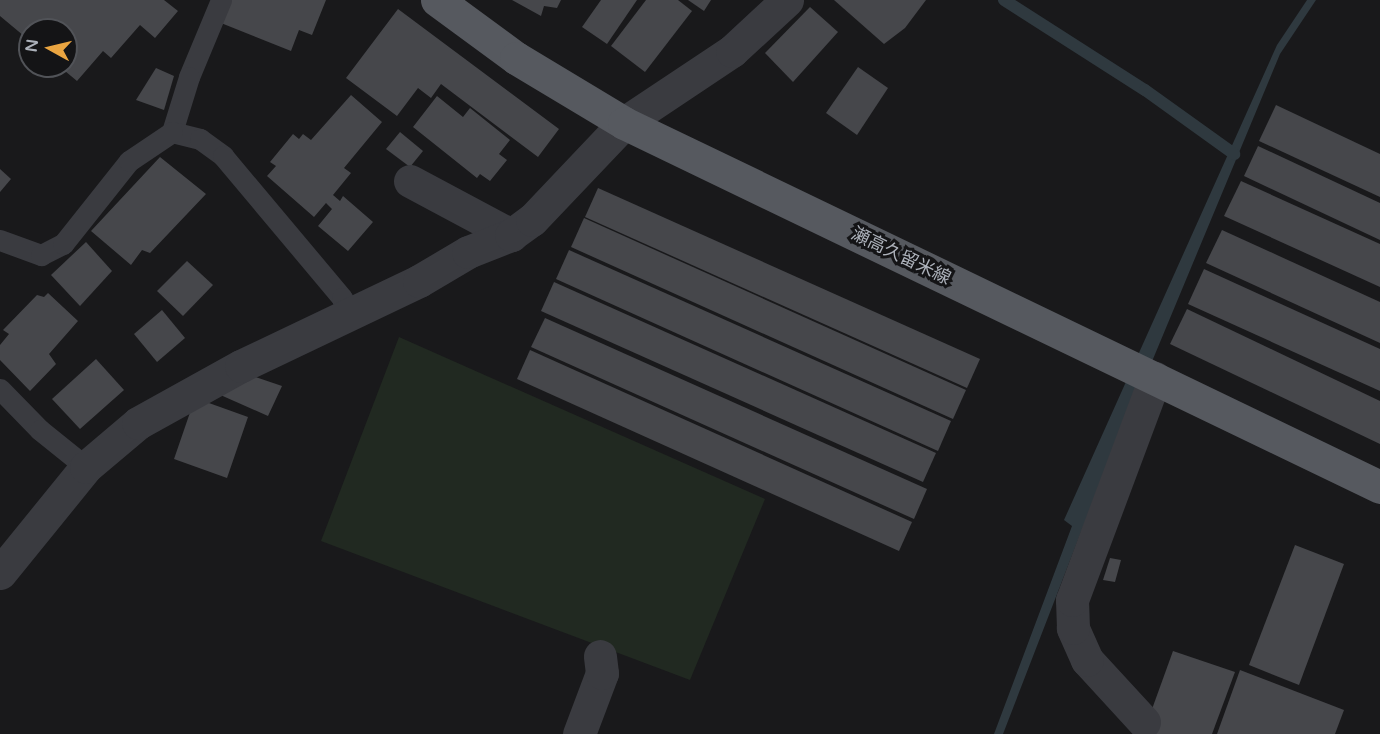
<!DOCTYPE html>
<html>
<head>
<meta charset="utf-8">
<style>
	body { margin:0 }
	#map { position:relative; width:1380px; height:734px; overflow:hidden; background:#19191b; font-family:"Varela Round","Noto Sans JP",sans-serif }
	div>[style] { position:absolute }
	[style*='--x'] { left:calc(var(--x)*1px); top:calc(var(--y)*1px); width:calc(var(--w)*1px); rotate:calc(var(--a)*1deg) }
	.green>* { inset:0; background:#212921 }
	.water>* { inset:0; background:#2f393f }
	.stream>* { height:12px; margin:-6px; padding:0 6px; transform-origin:6px; border-radius:6px; background:#2f393f }
	.building>* { inset:0; background:#46474b }
	.lane>* { height:21px; margin:-10.5px; padding:0 10.5px; transform-origin:10.5px; border-radius:10.5px; background:#3a3b40 }
	.street>* { height:33px; margin:-16.5px; padding:0 16.5px; transform-origin:16.5px; border-radius:16.5px; background:#3a3b40 }
	.primary>* { height:33px; margin:-16.5px; padding:0 16.5px; transform-origin:16.5px; border-radius:16.5px; background:#56595f }
	span { translate:-50% -50%; white-space:nowrap; text-align:center; line-height:1.15; -webkit-text-stroke:6px #141416; paint-order:stroke }
	.street-label { font-size:18px; color:#acb1ba }
	.north { position:absolute; left:18px; top:18px; width:60px; height:60px; box-sizing:border-box; background:#141416; border:2px solid #515358; border-radius:50%; rotate:278deg; font-size:16px; font-weight:700; line-height:24px; text-align:center; color:#acb1ba }
	.north::after { content:''; display:block; margin:auto; width:21px; height:27px; background:#eaa541; clip-path:polygon(50% 0,100% 100%,50% 72%,0 100%) }
</style>
</head>
<body>
<div id="map">
	<div class="green">
		<i style="clip-path:polygon(399px 337px,765px 499px,690px 680px,321px 541px)"></i>
	</div>
	<div class="water">
		<i style="clip-path:polygon(1307px 0,1316px 0,1280px 54px,1081px 532px,1003px 734px,994px 734px,1072px 526px,1064px 520px,1277px 45px)"></i>
	</div>
	<div class="stream">
		<i style="--x:1004;--y:0;--w:167;--a:32.6"></i>
		<i style="--x:1145;--y:90;--w:110;--a:35.7"></i>
	</div>
	<div class="building">
		<i style="clip-path:polygon(0 0,164px 0,178px 11px,155px 38px,140px 25px,111px 58px,103px 51px,77px 81px,59px 66px,66px 66px,66px 30px,30px 30px,30px 41px,0 16px)"></i>
		<i style="clip-path:polygon(231px 0,326px 0,312px 35px,299px 30px,291px 51px,221px 23px)"></i>
		<i style="clip-path:polygon(512px 0,561px 0,557px 8px,544px 6px,541px 16px)"></i>
		<i style="clip-path:polygon(601px 0,637px 0,607px 44px,582px 27px)"></i>
		<i style="clip-path:polygon(646px 0,678px 0,692px 11px,645px 72px,611px 46px)"></i>
		<i style="clip-path:polygon(688px 0,711px 0,704px 11px)"></i>
		<i style="clip-path:polygon(834px 0,926px 0,905px 28px,884px 44px)"></i>
		<i style="clip-path:polygon(810px 7px,838px 32px,793px 82px,765px 53px)"></i>
		<i style="clip-path:polygon(398px 9px,559px 129px,538px 157px,441px 84px,431px 98px,418px 88px,397px 116px,346px 78px)"></i>
		<i style="clip-path:polygon(858px 67px,888px 88px,857px 135px,826px 113px)"></i>
		<i style="clip-path:polygon(156px 68px,174px 76px,164px 110px,136px 100px)"></i>
		<i style="clip-path:polygon(351px 95px,382px 122px,344px 168px,351px 173px,333px 195px,340px 201px,343px 196px,373px 222px,348px 251px,318px 226px,332px 209px,326px 203px,314px 217px,267px 176px,276px 166px,270px 162px,293px 134px,299px 139px,303px 134px,311px 140px)"></i>
		<i style="clip-path:polygon(437px 96px,463px 117px,470px 108px,510px 140px,499px 154px,507px 160px,490px 181px,480px 174px,477px 178px,413px 127px)"></i>
		<i style="clip-path:polygon(1276px 105px,1380px 154px,1380px 197px,1259px 141px)"></i>
		<i style="clip-path:polygon(400px 132px,423px 151px,410px 167px,386px 149px)"></i>
		<i style="clip-path:polygon(1258px 146px,1380px 203px,1380px 240px,1244px 176px)"></i>
		<i style="clip-path:polygon(160px 157px,206px 194px,150px 253px,142px 250px,131px 265px,91px 231px)"></i>
		<i style="clip-path:polygon(0 169px,11px 179px,0 192px)"></i>
		<i style="clip-path:polygon(1241px 181px,1380px 244px,1380px 287px,1224px 216px)"></i>
		<i style="clip-path:polygon(598px 188px,980px 359px,967px 388px,585px 217px)"></i>
		<i style="clip-path:polygon(584px 218px,966px 390px,953px 419px,571px 247px)"></i>
		<i style="clip-path:polygon(1222px 230px,1380px 302px,1380px 343px,1206px 263px)"></i>
		<i style="clip-path:polygon(86px 242px,112px 271px,80px 306px,51px 275px)"></i>
		<i style="clip-path:polygon(569px 250px,951px 421px,938px 451px,556px 279px)"></i>
		<i style="clip-path:polygon(187px 261px,213px 285px,183px 316px,157px 291px)"></i>
		<i style="clip-path:polygon(1204px 269px,1380px 349px,1380px 391px,1188px 304px)"></i>
		<i style="clip-path:polygon(554px 282px,936px 453px,923px 482px,541px 311px)"></i>
		<i style="clip-path:polygon(48px 293px,78px 321px,49px 354px,56px 364px,30px 391px,0 360px,0 345px,9px 334px,3px 330px,37px 295px,44px 297px)"></i>
		<i style="clip-path:polygon(1187px 309px,1380px 401px,1380px 444px,1170px 344px)"></i>
		<i style="clip-path:polygon(162px 310px,185px 338px,157px 362px,134px 334px)"></i>
		<i style="clip-path:polygon(545px 318px,927px 489px,914px 519px,531px 347px)"></i>
		<i style="clip-path:polygon(530px 350px,912px 522px,899px 551px,517px 379px)"></i>
		<i style="clip-path:polygon(96px 359px,124px 390px,80px 429px,52px 399px)"></i>
		<i style="clip-path:polygon(247px 374px,282px 386px,268px 416px,216px 393px)"></i>
		<i style="clip-path:polygon(195px 398px,248px 417px,227px 478px,174px 459px)"></i>
		<i style="clip-path:polygon(1295px 545px,1344px 564px,1299px 685px,1249px 665px)"></i>
		<i style="clip-path:polygon(1110px 558px,1121px 560px,1115px 582px,1103px 580px)"></i>
		<i style="clip-path:polygon(1173px 651px,1235px 672px,1212px 734px,1143px 734px)"></i>
		<i style="clip-path:polygon(1240px 670px,1344px 710px,1335px 734px,1217px 734px)"></i>
	</div>
	<div class="lane">
		<i style="--x:221;--y:0;--w:83;--a:112.6"></i>
		<i style="--x:189;--y:77;--w:58;--a:107.2"></i>
		<i style="--x:172;--y:132;--w:29;--a:14"></i>
		<i style="--x:200;--y:139;--w:29;--a:36"></i>
		<i style="--x:223;--y:156;--w:185;--a:50"></i>
		<i style="--x:342;--y:298;--w:17;--a:69"></i>
		<i style="--x:0;--y:240;--w:44;--a:20.1"></i>
		<i style="--x:41;--y:255;--w:25;--a:-27"></i>
		<i style="--x:63;--y:244;--w:106;--a:-51.5"></i>
		<i style="--x:129;--y:161;--w:52;--a:-34"></i>
		<i style="--x:0;--y:389;--w:57;--a:45.7"></i>
		<i style="--x:40;--y:430;--w:59;--a:38.8"></i>
	</div>
	<div class="street">
		<i style="--x:410;--y:181;--w:115;--a:28.1"></i>
		<i style="--x:0;--y:573;--w:136;--a:-50.9"></i>
		<i style="--x:86;--y:467;--w:68;--a:-40.2"></i>
		<i style="--x:138;--y:423;--w:118;--a:-29"></i>
		<i style="--x:241;--y:366;--w:197;--a:-25.5"></i>
		<i style="--x:419;--y:281;--w:57;--a:-30.6"></i>
		<i style="--x:468;--y:252;--w:46;--a:-21.6"></i>
		<i style="--x:511;--y:235;--w:26;--a:-36"></i>
		<i style="--x:532;--y:220;--w:134;--a:-46.5"></i>
		<i style="--x:624;--y:123;--w:130;--a:-33.7"></i>
		<i style="--x:732;--y:51;--w:75;--a:-42.8"></i>
		<i style="--x:1144;--y:722;--w:84;--a:-132.6"></i>
		<i style="--x:1087;--y:660;--w:35;--a:-114"></i>
		<i style="--x:1073;--y:628;--w:28;--a:-92"></i>
		<i style="--x:1072;--y:600;--w:237;--a:-69.5"></i>
		<i style="--x:579;--y:734;--w:65;--a:-69.3"></i>
		<i style="--x:602;--y:673;--w:17;--a:-97"></i>
	</div>
	<div class="primary">
		<i style="--x:437;--y:0;--w:98;--a:36.3"></i>
		<i style="--x:516;--y:58;--w:126;--a:31"></i>
		<i style="--x:624;--y:123;--w:839;--a:25.71"></i>
	</div>
	<div class="street-label">
		<span style="left:901px;top:256px;rotate:26deg">瀬高久留米線</span>
	</div>
	<div class="north">N</div>
</div>
</body>
</html>
